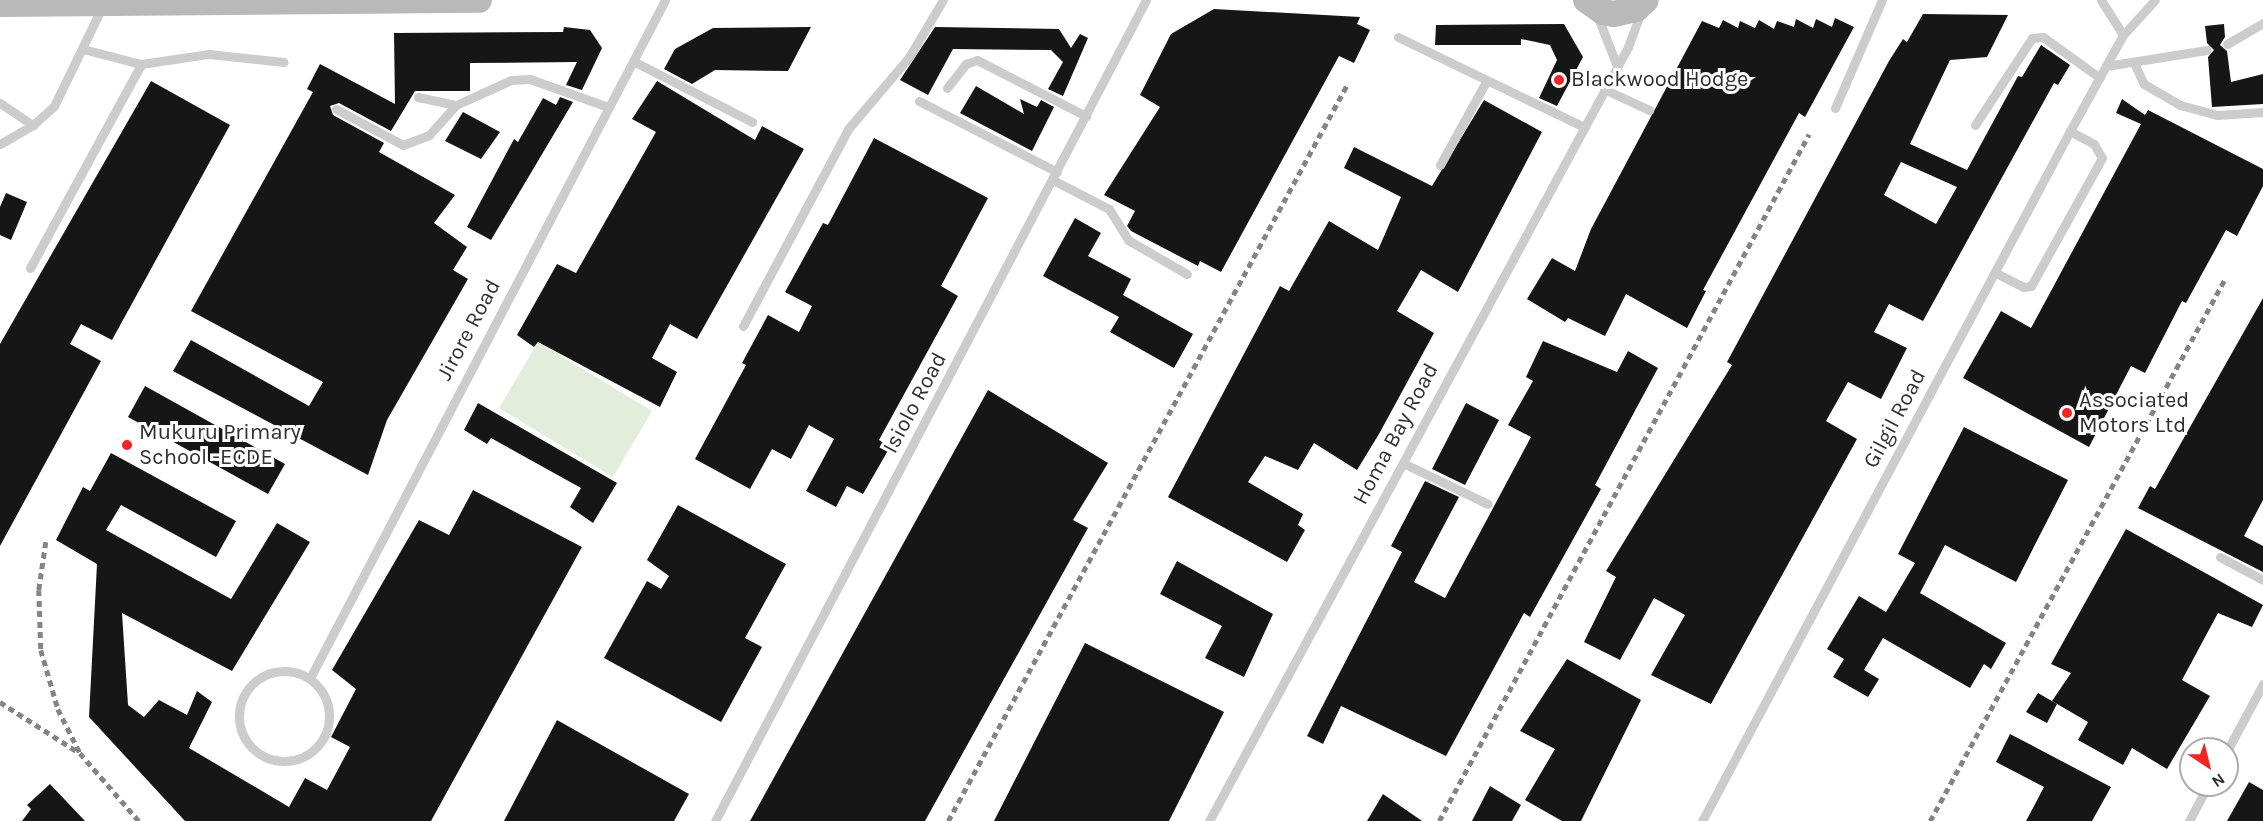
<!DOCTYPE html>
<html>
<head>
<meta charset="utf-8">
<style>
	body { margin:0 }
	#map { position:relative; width:2263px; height:821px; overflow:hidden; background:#fff; font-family:Karla,sans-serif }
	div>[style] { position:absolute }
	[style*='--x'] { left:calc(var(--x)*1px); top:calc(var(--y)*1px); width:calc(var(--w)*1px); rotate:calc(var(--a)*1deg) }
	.green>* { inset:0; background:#e3eddb }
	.building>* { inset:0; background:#161616 }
	.service>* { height:9px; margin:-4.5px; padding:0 4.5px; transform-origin:4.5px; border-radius:4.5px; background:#ccc }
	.service>.ring { margin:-4.5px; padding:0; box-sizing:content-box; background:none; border:9px solid #ccc; border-radius:50% }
	.secondary>* { height:26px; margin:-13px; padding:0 13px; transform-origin:13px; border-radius:13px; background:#b9b9b9 }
	.rail>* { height:4.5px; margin-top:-2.25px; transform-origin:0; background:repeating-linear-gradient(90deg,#848484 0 6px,transparent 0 10.5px) }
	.dots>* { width:16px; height:16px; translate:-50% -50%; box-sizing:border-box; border:3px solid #fff; border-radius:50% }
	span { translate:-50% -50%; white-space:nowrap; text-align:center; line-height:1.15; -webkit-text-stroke:6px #fff; paint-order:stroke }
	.poi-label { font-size:22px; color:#2f2f2f }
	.left { translate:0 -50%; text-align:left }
	.street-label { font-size:22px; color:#2f2f2f }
	.north { position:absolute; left:2179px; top:737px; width:60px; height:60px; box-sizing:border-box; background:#fff; border:2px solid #acacac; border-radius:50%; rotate:145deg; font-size:16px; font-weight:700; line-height:24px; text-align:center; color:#2f2f2f }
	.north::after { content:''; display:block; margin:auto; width:21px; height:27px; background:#f52222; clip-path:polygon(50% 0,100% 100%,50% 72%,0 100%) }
</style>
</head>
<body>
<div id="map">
	<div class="green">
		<i style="clip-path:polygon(538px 342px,652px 411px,613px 477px,499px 408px)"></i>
	</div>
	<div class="building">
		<i style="clip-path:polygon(1214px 9px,1360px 17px,1357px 24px,1370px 30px,1354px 63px,1339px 56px,1221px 272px,1200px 261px,1198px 266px,1131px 231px,1127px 226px,1135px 211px,1104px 195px,1160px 107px,1140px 95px,1171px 34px)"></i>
		<i style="clip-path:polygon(evenodd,1923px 14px,2008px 15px,1987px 57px,1950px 60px,1910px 144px,1967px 170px,2018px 76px,2022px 77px,2041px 45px,2070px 65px,2058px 85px,2054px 83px,1923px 321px,1889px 304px,1874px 332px,1907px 348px,1881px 399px,1848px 382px,1826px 421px,1857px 439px,1711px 704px,1651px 675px,1685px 615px,1654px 598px,1620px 660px,1584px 642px,1616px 577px,1606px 571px,1732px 365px,1727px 362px,1889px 61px,1903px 39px,1907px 42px,1923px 14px,1901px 162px,1957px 187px,1936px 224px,1884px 195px,1901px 162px)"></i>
		<i style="clip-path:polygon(1835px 18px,1854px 27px,1805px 117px,1799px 113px,1703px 290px,1706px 291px,1687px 328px,1626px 294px,1605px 336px,1568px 318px,1565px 322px,1527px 299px,1552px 258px,1575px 271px,1591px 229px,1702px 21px,1719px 28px,1723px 20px,1738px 28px,1740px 21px,1755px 28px,1759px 20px,1774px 29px,1777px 21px,1794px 27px,1796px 19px,1813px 28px,1816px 19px,1832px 27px)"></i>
		<i style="clip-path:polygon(1564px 24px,1583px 57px,1557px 106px,1539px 98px,1557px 60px,1550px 45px,1521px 39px,1521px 45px,1435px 45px,1436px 25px)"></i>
		<i style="clip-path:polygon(2224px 24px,2225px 37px,2220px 45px,2227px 51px,2231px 82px,2263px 74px,2263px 104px,2212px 107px,2208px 57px,2214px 50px,2207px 43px,2205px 26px)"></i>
		<i style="clip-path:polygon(564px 27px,590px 30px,602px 48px,582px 90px,566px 85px,577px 62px,470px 63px,470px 91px,415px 91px,391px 131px,339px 103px,330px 106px,333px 115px,384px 143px,379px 152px,455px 195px,434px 223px,467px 247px,453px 270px,468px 279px,387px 420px,368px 475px,173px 371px,191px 340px,309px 406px,323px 382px,191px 311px,313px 92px,307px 89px,320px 64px,395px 104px,394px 33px,563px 32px)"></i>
		<i style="clip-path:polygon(811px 27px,788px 71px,715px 70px,692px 84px,664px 69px,675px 49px,713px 28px)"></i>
		<i style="clip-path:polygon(935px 27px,1059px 29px,1071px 48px,1080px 34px,1088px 38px,1063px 96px,1048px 89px,1063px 62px,1051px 50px,953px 49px,928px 95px,900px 80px)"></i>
		<i style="clip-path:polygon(151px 81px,230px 125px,112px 340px,81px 324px,70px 344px,101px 361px,0 546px,0 344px)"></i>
		<i style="clip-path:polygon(657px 81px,755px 140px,762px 126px,804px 149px,697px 339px,670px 324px,652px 358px,677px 372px,660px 407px,538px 342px,534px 347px,517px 335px,557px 264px,576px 273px,656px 132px,632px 119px)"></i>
		<i style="clip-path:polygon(976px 86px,1024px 114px,1020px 99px,1037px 107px,1041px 100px,1054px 107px,1032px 151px,960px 113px)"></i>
		<i style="clip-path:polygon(560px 97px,573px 102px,491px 240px,467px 227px,514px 139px,518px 142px,543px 98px,556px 105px)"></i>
		<i style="clip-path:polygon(2122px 99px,2145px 115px,2148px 110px,2263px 169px,2263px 186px,2237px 236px,2226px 230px,2186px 303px,2182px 301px,2145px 373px,2131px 366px,2089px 447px,1963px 378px,2001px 311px,2031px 328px,2141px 124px,2116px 113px)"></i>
		<i style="clip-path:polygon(1484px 100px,1542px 132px,1458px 292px,1421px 270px,1397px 311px,1434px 333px,1379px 434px,1357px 470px,1314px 443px,1298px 470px,1265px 456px,1248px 482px,1303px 514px,1298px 525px,1305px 530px,1287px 562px,1168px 497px,1280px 286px,1289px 291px,1329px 221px,1378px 250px,1401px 197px,1344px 168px,1354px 147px,1432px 186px)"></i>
		<i style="clip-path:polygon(463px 112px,500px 132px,481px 159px,445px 141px)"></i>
		<i style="clip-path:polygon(874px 138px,988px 198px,941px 286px,958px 296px,879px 440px,890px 447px,863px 494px,847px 486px,836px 507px,806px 491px,834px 439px,809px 425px,791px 459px,772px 449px,750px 489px,695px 459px,746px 365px,742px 363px,768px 315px,799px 332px,812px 306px,785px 292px,823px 223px,828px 225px)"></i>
		<i style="clip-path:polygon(6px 193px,27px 202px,11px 240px,0 235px,0 207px)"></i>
		<i style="clip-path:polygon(1075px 218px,1101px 233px,1088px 256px,1131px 279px,1123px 295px,1193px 334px,1174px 368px,1110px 332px,1119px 317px,1043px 276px)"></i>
		<i style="clip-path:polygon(2263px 298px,2263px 500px,2244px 536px,2263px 546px,2263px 572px,2138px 508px,2150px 486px,2155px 489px)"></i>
		<i style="clip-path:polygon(1543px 341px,1617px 372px,1628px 351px,1658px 368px,1595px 485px,1601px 489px,1530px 617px,1524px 613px,1446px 756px,1341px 706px,1323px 744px,1307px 736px,1402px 552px,1391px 546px,1425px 481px,1459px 497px,1414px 582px,1445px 598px,1531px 437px,1508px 425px,1533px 381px,1526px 377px)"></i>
		<i style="clip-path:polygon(145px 386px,285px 464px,268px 494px,128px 417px)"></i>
		<i style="clip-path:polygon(988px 390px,1108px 463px,1073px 520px,1088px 528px,925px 821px,750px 821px)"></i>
		<i style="clip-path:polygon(478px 403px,617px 483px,593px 523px,570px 507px,581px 488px,491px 438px,487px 444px,464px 430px)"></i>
		<i style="clip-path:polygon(1466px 403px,1499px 420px,1465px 485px,1432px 469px)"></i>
		<i style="clip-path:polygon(1964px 427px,2068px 480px,2016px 582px,1945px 545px,1920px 593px,2006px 643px,1991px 669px,1984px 664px,1970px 688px,1883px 638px,1864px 670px,1879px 679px,1868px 697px,1833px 677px,1844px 659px,1827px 649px,1859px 596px,1886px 612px,1915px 563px,1898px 554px)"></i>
		<i style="clip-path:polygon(111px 453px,236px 521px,216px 557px,121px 505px,106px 530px,231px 599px,277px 523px,310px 542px,232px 671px,122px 613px,128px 705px,144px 717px,159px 700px,187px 715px,197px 691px,212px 702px,189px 748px,289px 807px,305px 778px,327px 790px,350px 747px,331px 737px,356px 689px,332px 670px,419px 520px,449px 535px,473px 490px,582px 547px,431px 821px,185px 821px,89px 717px,97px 564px,56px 540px,83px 487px,90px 491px)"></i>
		<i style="clip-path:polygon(678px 505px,786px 564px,745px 638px,762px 647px,721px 722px,604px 658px,647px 581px,661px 589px,669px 576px,647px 560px)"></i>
		<i style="clip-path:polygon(2126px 529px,2263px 605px,2252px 627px,2218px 613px,2182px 680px,2210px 696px,2167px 769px,2132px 748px,2123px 765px,2078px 740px,2088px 722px,2052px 701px,2071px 673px,2051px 664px)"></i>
		<i style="clip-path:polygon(1177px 561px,1273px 614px,1244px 677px,1205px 658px,1222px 626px,1160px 594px)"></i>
		<i style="clip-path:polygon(1085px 643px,1224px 712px,1169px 821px,994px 821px)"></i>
		<i style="clip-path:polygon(1567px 659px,1641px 700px,1581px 821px,1562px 821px,1525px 800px,1555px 749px,1520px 731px)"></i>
		<i style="clip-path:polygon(2038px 693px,2057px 704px,2047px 723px,2026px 712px)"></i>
		<i style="clip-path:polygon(557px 720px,689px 794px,674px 821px,504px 821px)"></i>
		<i style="clip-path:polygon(2010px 734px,2111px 787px,2092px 821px,2026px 821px,2044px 787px,1996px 762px)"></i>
		<i style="clip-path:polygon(2249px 782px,2263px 790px,2263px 821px,2227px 821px)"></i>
		<i style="clip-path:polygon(50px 784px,85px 821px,22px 821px,31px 809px,27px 805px)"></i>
		<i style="clip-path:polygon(1490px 786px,1521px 805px,1512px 821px,1472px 821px)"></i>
		<i style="clip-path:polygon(1383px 794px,1422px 821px,1367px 821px)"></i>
	</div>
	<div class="service">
		<i style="--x:2101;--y:0;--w:41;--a:57.8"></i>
		<i style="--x:1597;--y:15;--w:55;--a:68.6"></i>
		<i style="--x:1398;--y:37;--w:207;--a:25.8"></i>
		<i style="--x:2227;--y:44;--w:42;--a:-30.3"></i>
		<i style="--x:83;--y:49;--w:60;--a:14.5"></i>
		<i style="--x:141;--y:64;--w:69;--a:-8.4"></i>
		<i style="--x:209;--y:54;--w:75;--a:6.1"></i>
		<i style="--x:633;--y:61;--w:134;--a:27.1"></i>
		<i style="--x:2134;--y:63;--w:23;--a:65"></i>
		<i style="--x:2144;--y:84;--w:42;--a:30.3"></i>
		<i style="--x:2180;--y:105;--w:39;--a:15"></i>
		<i style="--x:2218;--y:115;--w:45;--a:-3.8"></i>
		<i style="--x:2106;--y:66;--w:102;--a:-9"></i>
		<i style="--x:947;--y:88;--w:31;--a:-52"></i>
		<i style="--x:966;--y:64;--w:12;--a:-20"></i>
		<i style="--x:977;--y:60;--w:123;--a:27.2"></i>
		<i style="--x:1604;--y:89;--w:50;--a:25"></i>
		<i style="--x:418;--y:97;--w:39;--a:12"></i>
		<i style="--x:456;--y:105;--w:60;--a:-24.4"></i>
		<i style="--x:511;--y:80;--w:19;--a:-3"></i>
		<i style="--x:530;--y:79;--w:83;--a:19.7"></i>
		<i style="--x:919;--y:101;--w:155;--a:27.2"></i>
		<i style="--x:0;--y:103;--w:40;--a:34"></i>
		<i style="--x:1835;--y:108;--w:118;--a:-66.5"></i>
		<i style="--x:336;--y:109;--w:76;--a:28.2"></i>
		<i style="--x:403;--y:145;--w:28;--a:-21"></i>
		<i style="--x:429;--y:135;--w:40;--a:-48"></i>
		<i style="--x:1975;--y:125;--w:104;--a:-56.8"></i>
		<i style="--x:2032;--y:38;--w:11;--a:-5"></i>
		<i style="--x:2043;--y:37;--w:70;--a:35.7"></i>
		<i style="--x:0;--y:144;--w:38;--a:-30"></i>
		<i style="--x:33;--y:125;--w:28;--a:-42"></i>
		<i style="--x:54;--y:106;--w:110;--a:-64.1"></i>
		<i style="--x:1440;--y:165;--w:97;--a:-61.1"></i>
		<i style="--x:1053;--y:180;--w:63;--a:27.4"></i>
		<i style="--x:1109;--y:209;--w:36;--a:58"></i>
		<i style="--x:1128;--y:240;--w:68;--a:30"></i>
		<i style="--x:30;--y:268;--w:232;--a:-61.4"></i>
		<i style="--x:1996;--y:273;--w:30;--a:27"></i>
		<i style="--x:2023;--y:287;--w:8;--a:-7"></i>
		<i style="--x:2031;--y:286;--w:146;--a:-61"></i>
		<i style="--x:2102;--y:158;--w:16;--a:-120"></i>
		<i style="--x:2094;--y:144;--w:27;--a:-152"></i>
		<i style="--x:743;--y:326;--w:223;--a:-61.9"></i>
		<i style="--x:848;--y:129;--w:94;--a:-49.7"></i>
		<i style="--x:909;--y:57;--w:66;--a:-59.2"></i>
		<i style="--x:1403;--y:463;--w:94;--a:25.8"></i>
		<i style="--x:2220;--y:557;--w:49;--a:28.1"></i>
		<i class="ring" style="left:239px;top:671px;width:81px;height:81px"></i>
		<i style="--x:310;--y:678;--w:765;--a:-62.36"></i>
		<i style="--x:2227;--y:751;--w:76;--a:-61.8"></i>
		<i style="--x:715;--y:821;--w:927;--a:-62.3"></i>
		<i style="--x:1209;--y:821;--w:880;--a:-61.57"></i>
		<i style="--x:1628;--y:47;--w:37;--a:-70"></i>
		<i style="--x:1702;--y:821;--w:782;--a:-61.93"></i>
		<i style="--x:2070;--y:131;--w:110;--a:-61.1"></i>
		<i style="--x:2123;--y:35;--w:47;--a:-47.6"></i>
		<i style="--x:2189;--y:821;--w:41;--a:-62.2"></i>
	</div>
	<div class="secondary">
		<i style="--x:1586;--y:0;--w:21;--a:35"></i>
		<i style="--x:1603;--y:12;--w:11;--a:10"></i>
		<i style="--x:1614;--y:14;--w:23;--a:-13"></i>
		<i style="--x:1636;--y:9;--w:13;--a:-42"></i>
		<i style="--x:0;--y:4;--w:479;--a:-0.5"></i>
	</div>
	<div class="rail">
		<i style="--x:46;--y:542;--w:49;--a:98.3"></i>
		<i style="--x:39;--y:590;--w:60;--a:88.1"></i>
		<i style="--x:41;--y:650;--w:61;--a:73.9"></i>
		<i style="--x:58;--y:709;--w:49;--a:63.4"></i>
		<i style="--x:80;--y:753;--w:90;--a:49.1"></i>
		<i style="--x:0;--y:702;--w:93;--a:32.7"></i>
		<i style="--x:948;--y:821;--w:837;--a:-61.54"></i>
		<i style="--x:1439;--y:821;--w:780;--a:-61.69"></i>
		<i style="--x:1930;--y:821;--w:619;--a:-61.45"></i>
	</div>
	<div class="dots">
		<i style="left:1559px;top:80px;background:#f52222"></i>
		<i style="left:2067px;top:413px;background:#f52222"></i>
		<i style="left:127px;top:445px;background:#f52222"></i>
	</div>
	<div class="poi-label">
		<span class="left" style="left:1571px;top:80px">Blackwood Hodge</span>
		<span class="left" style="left:2079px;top:413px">Associated<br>Motors Ltd</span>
		<span class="left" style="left:139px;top:445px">Mukuru Primary<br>School -ECDE</span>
	</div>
	<div class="street-label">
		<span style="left:469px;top:330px;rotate:-62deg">Jirore Road</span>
		<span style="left:915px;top:403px;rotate:-62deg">Isiolo Road</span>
		<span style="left:1895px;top:419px;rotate:-62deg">Gilgil Road</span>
		<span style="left:1396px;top:434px;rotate:-62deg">Homa Bay Road</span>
	</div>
	<div class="north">N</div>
</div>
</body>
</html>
